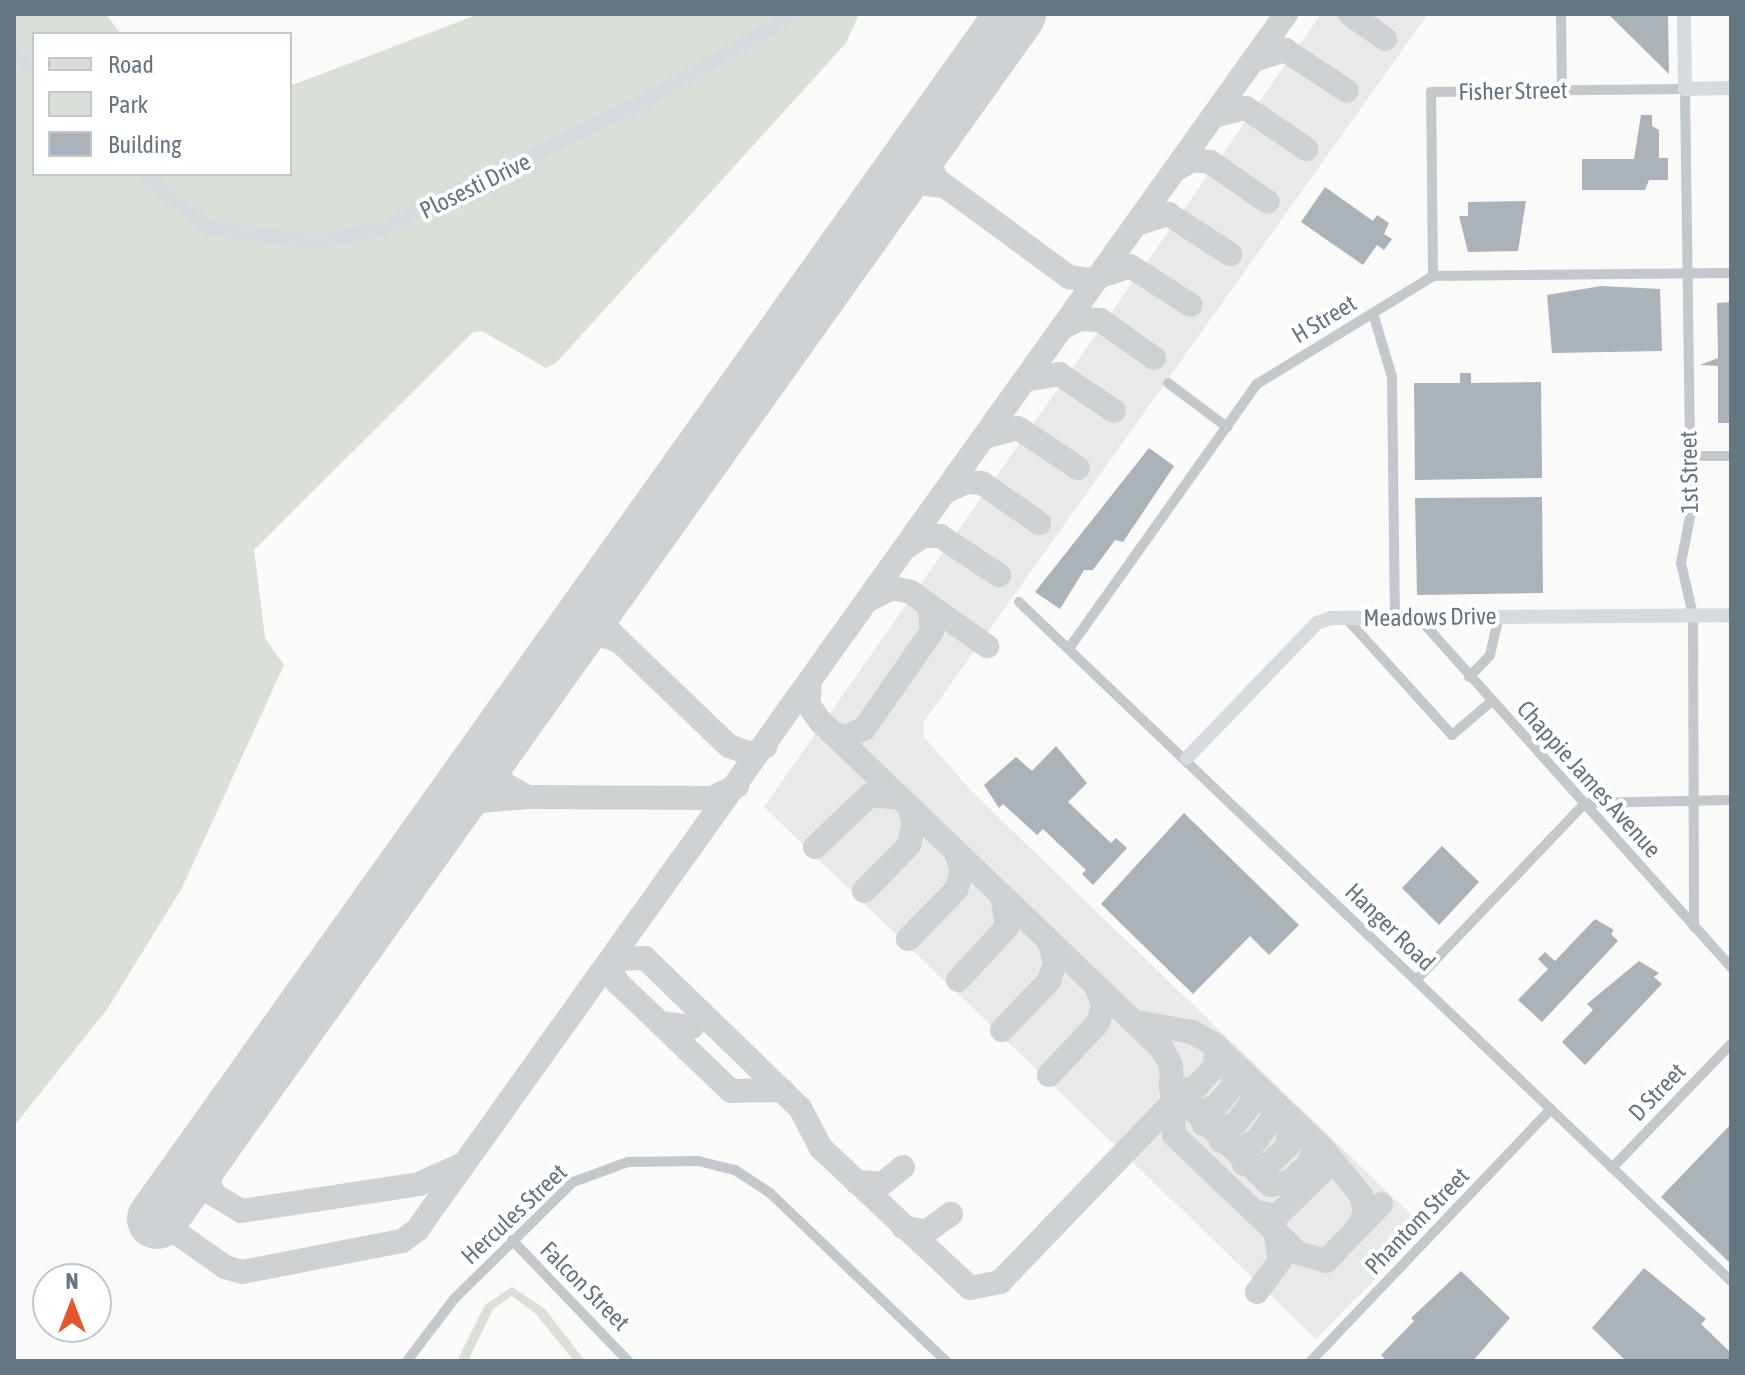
<!DOCTYPE html>
<html>
<head>
<meta charset="utf-8">
<style>
	body { margin:0 }
	#map { position:relative; width:1745px; height:1375px; overflow:hidden; background:#fafaf8; font-family:"Asap Condensed",sans-serif }
	div>[style] { position:absolute }
	[style*='--x'] { left:calc(var(--x)*1px); top:calc(var(--y)*1px); width:calc(var(--w)*1px); rotate:calc(var(--a)*1deg) }
	.built>* { inset:0; background:#e8e9e9 }
	.green>* { inset:0; background:#dadfd7 }
	.taxiway>* { height:24px; margin:-12px; padding:0 12px; transform-origin:12px; border-radius:12px; background:#ced2d4 }
	.runway>* { height:60px; margin:-30px; padding:0 30px; transform-origin:30px; border-radius:30px; background:#ced2d4 }
	.building>* { inset:0; background:#aab3b9 }
	.street>* { height:10px; margin:-5px; padding:0 5px; transform-origin:5px; border-radius:5px; background:#c3c8cc }
	.secondary>* { height:14px; margin:-7px; padding:0 7px; transform-origin:7px; border-radius:7px; background:#d6dbdf }
	span { translate:-50% -50%; white-space:nowrap; text-align:center; line-height:1.15; -webkit-text-stroke:8px #fff; paint-order:stroke }
	.street-label { font-size:24px; color:#657683 }
	.frame { position:absolute; inset:0; border:16px solid #657683; pointer-events:none }
	.legend { position:absolute; left:32px; top:32px; width:260px; height:144px; box-sizing:border-box; background:#fff; border:2px solid #c1c8cd; margin:0; padding:10px 14px; list-style:none; font-size:24px; color:#657683 }
	.legend li { display:flex; align-items:center; gap:16px; height:40px }
	.legend b { width:40px; border:2px solid #c1c8cd }
	.north { position:absolute; left:32px; top:1263px; width:80px; height:80px; box-sizing:border-box; background:#fff; border:2px solid #c1c8cd; border-radius:50%; rotate:0deg; font-size:22px; font-weight:700; line-height:32px; text-align:center; color:#657683 }
	.north::after { content:''; display:block; margin:auto; width:28px; height:36px; background:#e4572e; clip-path:polygon(50% 0,100% 100%,50% 72%,0 100%) }
</style>
</head>
<body>
<div id="map">
	<div class="built">
		<i style="clip-path:polygon(1321px 14px,1428px 14px,923px 723px,924px 737px,972px 792px,1425px 1228px,1316px 1339px,764px 807px)"></i>
	</div>
	<div class="green">
		<i style="clip-path:polygon(14px 14px,106px 14px,121px 34px,34px 34px,34px 174px,290px 174px,290px 86px,479px 14px,859px 14px,846px 43px,556px 363px,546px 368px,482px 331px,473px 332px,254px 550px,265px 638px,284px 665px,182px 888px,108px 1008px,14px 1126px)"></i>
		<i style="clip-path:polygon(512px 1287px,545px 1309px,585px 1361px,574px 1361px,536px 1314px,512px 1296px,493px 1309px,468px 1361px,457px 1361px,485px 1305px)"></i>
	</div>
	<div class="taxiway">
		<i style="--x:1350;--y:14;--w:43;--a:35.5"></i>
		<i style="--x:1254;--y:60;--w:33;--a:-18"></i>
		<i style="--x:1285;--y:50;--w:74;--a:33.5"></i>
		<i style="--x:1213;--y:116;--w:34;--a:-14"></i>
		<i style="--x:1246;--y:108;--w:73;--a:34.3"></i>
		<i style="--x:929;--y:135;--w:23;--a:95"></i>
		<i style="--x:927;--y:158;--w:24;--a:66"></i>
		<i style="--x:937;--y:180;--w:164;--a:36.3"></i>
		<i style="--x:1069;--y:277;--w:21;--a:8"></i>
		<i style="--x:1090;--y:280;--w:42;--a:-19.3"></i>
		<i style="--x:1130;--y:266;--w:72;--a:32.6"></i>
		<i style="--x:1175;--y:170;--w:20;--a:-30"></i>
		<i style="--x:1192;--y:160;--w:18;--a:6"></i>
		<i style="--x:1210;--y:162;--w:70;--a:34.6"></i>
		<i style="--x:886;--y:196;--w:35;--a:-22"></i>
		<i style="--x:918;--y:183;--w:25;--a:7"></i>
		<i style="--x:1137;--y:224;--w:33;--a:-18"></i>
		<i style="--x:1168;--y:214;--w:74;--a:32.8"></i>
		<i style="--x:1062;--y:328;--w:20;--a:-27"></i>
		<i style="--x:1080;--y:319;--w:20;--a:3"></i>
		<i style="--x:1100;--y:320;--w:66;--a:35.1"></i>
		<i style="--x:1025;--y:380;--w:35;--a:-10"></i>
		<i style="--x:1059;--y:374;--w:66;--a:33.9"></i>
		<i style="--x:985;--y:437;--w:34;--a:-15"></i>
		<i style="--x:1018;--y:428;--w:72;--a:33.7"></i>
		<i style="--x:947;--y:491;--w:21;--a:-25"></i>
		<i style="--x:966;--y:482;--w:16;--a:4"></i>
		<i style="--x:982;--y:483;--w:70;--a:35.1"></i>
		<i style="--x:908;--y:546;--w:18;--a:-34"></i>
		<i style="--x:923;--y:536;--w:17;--a:0"></i>
		<i style="--x:940;--y:536;--w:71;--a:33.5"></i>
		<i style="--x:602;--y:595;--w:21;--a:98"></i>
		<i style="--x:599;--y:616;--w:21;--a:55"></i>
		<i style="--x:611;--y:633;--w:163;--a:43.8"></i>
		<i style="--x:729;--y:746;--w:23;--a:20"></i>
		<i style="--x:751;--y:754;--w:16;--a:-27"></i>
		<i style="--x:930;--y:606;--w:70;--a:35.1"></i>
		<i style="--x:567;--y:644;--w:35;--a:-15"></i>
		<i style="--x:601;--y:635;--w:18;--a:19"></i>
		<i style="--x:810;--y:683;--w:21;--a:95"></i>
		<i style="--x:808;--y:704;--w:21;--a:55"></i>
		<i style="--x:820;--y:721;--w:475;--a:43.8"></i>
		<i style="--x:1163;--y:1050;--w:18;--a:63"></i>
		<i style="--x:1171;--y:1066;--w:69;--a:87.5"></i>
		<i style="--x:1174;--y:1135;--w:171;--a:43.6"></i>
		<i style="--x:1298;--y:1253;--w:29;--a:16"></i>
		<i style="--x:1326;--y:1261;--w:79;--a:-46"></i>
		<i style="--x:832;--y:732;--w:14;--a:21"></i>
		<i style="--x:845;--y:737;--w:21;--a:-23"></i>
		<i style="--x:864;--y:729;--w:119;--a:-55.2"></i>
		<i style="--x:932;--y:631;--w:25;--a:-95"></i>
		<i style="--x:930;--y:606;--w:24;--a:-144"></i>
		<i style="--x:911;--y:592;--w:19;--a:-168"></i>
		<i style="--x:892;--y:588;--w:25;--a:153"></i>
		<i style="--x:500;--y:735;--w:37;--a:93"></i>
		<i style="--x:498;--y:772;--w:13;--a:63"></i>
		<i style="--x:504;--y:784;--w:26;--a:29"></i>
		<i style="--x:527;--y:797;--w:185;--a:0.3"></i>
		<i style="--x:712;--y:798;--w:28;--a:-26"></i>
		<i style="--x:439;--y:821;--w:47;--a:-25.5"></i>
		<i style="--x:481;--y:801;--w:46;--a:-5"></i>
		<i style="--x:815;--y:847;--w:76;--a:-43.4"></i>
		<i style="--x:870;--y:795;--w:30;--a:6"></i>
		<i style="--x:864;--y:891;--w:64;--a:-45.6"></i>
		<i style="--x:909;--y:845;--w:25;--a:-78"></i>
		<i style="--x:914;--y:821;--w:16;--a:-112"></i>
		<i style="--x:908;--y:939;--w:69;--a:-45.6"></i>
		<i style="--x:956;--y:890;--w:21;--a:-73"></i>
		<i style="--x:962;--y:870;--w:20;--a:-110"></i>
		<i style="--x:614;--y:959;--w:31;--a:-2"></i>
		<i style="--x:645;--y:958;--w:216;--a:44.1"></i>
		<i style="--x:800;--y:1108;--w:45;--a:62.3"></i>
		<i style="--x:821;--y:1148;--w:204;--a:43.2"></i>
		<i style="--x:970;--y:1288;--w:31;--a:-11"></i>
		<i style="--x:1000;--y:1282;--w:247;--a:-46.1"></i>
		<i style="--x:610;--y:965;--w:18;--a:68"></i>
		<i style="--x:617;--y:982;--w:59;--a:43.6"></i>
		<i style="--x:660;--y:1023;--w:32;--a:7"></i>
		<i style="--x:692;--y:1027;--w:18;--a:-63"></i>
		<i style="--x:958;--y:980;--w:72;--a:-47.2"></i>
		<i style="--x:1007;--y:927;--w:31;--a:-99"></i>
		<i style="--x:1136;--y:1022;--w:57;--a:10.1"></i>
		<i style="--x:1192;--y:1032;--w:26;--a:29"></i>
		<i style="--x:1215;--y:1045;--w:151;--a:43.9"></i>
		<i style="--x:1324;--y:1150;--w:58;--a:50.6"></i>
		<i style="--x:1361;--y:1195;--w:16;--a:76"></i>
		<i style="--x:1365;--y:1211;--w:17;--a:111"></i>
		<i style="--x:660;--y:1023;--w:98;--a:43.8"></i>
		<i style="--x:731;--y:1091;--w:51;--a:-1.1"></i>
		<i style="--x:1002;--y:1030;--w:68;--a:-46.2"></i>
		<i style="--x:1049;--y:981;--w:20;--a:-72"></i>
		<i style="--x:1055;--y:962;--w:22;--a:-106"></i>
		<i style="--x:1049;--y:1075;--w:71;--a:-46.7"></i>
		<i style="--x:1098;--y:1023;--w:19;--a:-74"></i>
		<i style="--x:1103;--y:1005;--w:20;--a:-110"></i>
		<i style="--x:1171;--y:1081;--w:12;--a:59"></i>
		<i style="--x:1177;--y:1091;--w:17;--a:-7"></i>
		<i style="--x:1194;--y:1089;--w:33;--a:-47"></i>
		<i style="--x:1216;--y:1065;--w:20;--a:-93"></i>
		<i style="--x:1171;--y:1088;--w:139;--a:44.4"></i>
		<i style="--x:1270;--y:1185;--w:19;--a:-9"></i>
		<i style="--x:1289;--y:1182;--w:26;--a:-43"></i>
		<i style="--x:1308;--y:1164;--w:13;--a:-67"></i>
		<i style="--x:1313;--y:1152;--w:19;--a:-106"></i>
		<i style="--x:1186;--y:1107;--w:15;--a:20"></i>
		<i style="--x:1200;--y:1112;--w:17;--a:-21"></i>
		<i style="--x:1216;--y:1106;--w:28;--a:-49"></i>
		<i style="--x:1234;--y:1085;--w:23;--a:-95"></i>
		<i style="--x:1203;--y:1124;--w:16;--a:22"></i>
		<i style="--x:1218;--y:1130;--w:18;--a:-19"></i>
		<i style="--x:1235;--y:1124;--w:28;--a:-51"></i>
		<i style="--x:1253;--y:1102;--w:24;--a:-99"></i>
		<i style="--x:1221;--y:1141;--w:21;--a:19"></i>
		<i style="--x:1241;--y:1148;--w:17;--a:-25"></i>
		<i style="--x:1256;--y:1141;--w:29;--a:-54"></i>
		<i style="--x:1273;--y:1118;--w:21;--a:-101"></i>
		<i style="--x:210;--y:1145;--w:19;--a:106"></i>
		<i style="--x:205;--y:1163;--w:32;--a:76"></i>
		<i style="--x:213;--y:1194;--w:33;--a:31"></i>
		<i style="--x:241;--y:1211;--w:180;--a:-8.6"></i>
		<i style="--x:419;--y:1184;--w:48;--a:-24.4"></i>
		<i style="--x:1244;--y:1164;--w:24;--a:2"></i>
		<i style="--x:1268;--y:1165;--w:28;--a:-44"></i>
		<i style="--x:1288;--y:1146;--w:30;--a:-88"></i>
		<i style="--x:856;--y:1182;--w:26;--a:4"></i>
		<i style="--x:882;--y:1184;--w:27;--a:-39"></i>
		<i style="--x:1255;--y:1212;--w:22;--a:10"></i>
		<i style="--x:1277;--y:1216;--w:62;--a:-44.3"></i>
		<i style="--x:157;--y:1219;--w:83;--a:35.2"></i>
		<i style="--x:225;--y:1267;--w:18;--a:16"></i>
		<i style="--x:242;--y:1272;--w:163;--a:-11"></i>
		<i style="--x:402;--y:1241;--w:19;--a:-36"></i>
		<i style="--x:417;--y:1230;--w:1495;--a:-54.45"></i>
		<i style="--x:903;--y:1227;--w:24;--a:12"></i>
		<i style="--x:926;--y:1232;--w:31;--a:-36"></i>
		<i style="--x:1257;--y:1292;--w:39;--a:-54"></i>
		<i style="--x:1280;--y:1260;--w:29;--a:-100"></i>
	</div>
	<div class="runway">
		<i style="--x:157;--y:1219;--w:1480;--a:-54.52"></i>
	</div>
	<div class="building">
		<i style="clip-path:polygon(1608px 14px,1668px 14px,1669px 74px)"></i>
		<i style="clip-path:polygon(1641px 115px,1652px 115px,1652px 126px,1659px 130px,1659px 158px,1668px 158px,1668px 180px,1649px 180px,1645px 190px,1582px 190px,1582px 159px,1634px 159px)"></i>
		<i style="clip-path:polygon(1325px 187px,1373px 221px,1377px 215px,1389px 223px,1384px 234px,1392px 239px,1384px 250px,1377px 245px,1363px 265px,1301px 222px)"></i>
		<i style="clip-path:polygon(1526px 201px,1518px 251px,1468px 252px,1459px 216px,1468px 216px,1468px 202px)"></i>
		<i style="clip-path:polygon(1601px 286px,1660px 289px,1662px 351px,1552px 353px,1547px 295px)"></i>
		<i style="clip-path:polygon(1731px 302px,1731px 423px,1718px 423px,1718px 366px,1700px 365px,1718px 358px,1717px 303px)"></i>
		<i style="clip-path:polygon(1460px 373px,1471px 373px,1471px 383px,1541px 382px,1542px 478px,1415px 480px,1414px 383px,1460px 383px)"></i>
		<i style="clip-path:polygon(1149px 448px,1174px 466px,1123px 542px,1115px 540px,1093px 570px,1084px 570px,1060px 609px,1035px 592px)"></i>
		<i style="clip-path:polygon(1542px 497px,1543px 593px,1417px 595px,1415px 498px)"></i>
		<i style="clip-path:polygon(1056px 746px,1087px 783px,1068px 802px,1111px 843px,1116px 838px,1127px 848px,1093px 885px,1082px 874px,1086px 870px,1043px 829px,1037px 835px,1003px 804px,999px 808px,984px 785px,1016px 757px,1032px 771px)"></i>
		<i style="clip-path:polygon(1184px 813px,1299px 925px,1269px 955px,1250px 936px,1193px 994px,1101px 904px)"></i>
		<i style="clip-path:polygon(1442px 846px,1479px 882px,1439px 925px,1402px 888px)"></i>
		<i style="clip-path:polygon(1595px 919px,1614px 930px,1611px 934px,1618px 941px,1542px 1022px,1518px 1000px,1548px 969px,1538px 959px,1545px 952px,1555px 961px)"></i>
		<i style="clip-path:polygon(1639px 961px,1659px 973px,1654px 977px,1662px 984px,1585px 1065px,1562px 1042px,1593px 1010px,1587px 1004px)"></i>
		<i style="clip-path:polygon(1731px 1124px,1731px 1264px,1661px 1197px)"></i>
		<i style="clip-path:polygon(1644px 1268px,1706px 1319px,1701px 1324px,1731px 1353px,1731px 1361px,1626px 1361px,1592px 1328px)"></i>
		<i style="clip-path:polygon(1461px 1271px,1510px 1318px,1473px 1361px,1387px 1361px,1381px 1355px,1414px 1321px,1411px 1318px)"></i>
	</div>
	<div class="street">
		<i style="--x:1561;--y:14;--w:77;--a:89.3"></i>
		<i style="--x:1433;--y:276;--w:184;--a:-90.6"></i>
		<i style="--x:1431;--y:92;--w:254;--a:-0.7"></i>
		<i style="--x:1685;--y:89;--w:423;--a:89.2"></i>
		<i style="--x:1691;--y:512;--w:52;--a:101.1"></i>
		<i style="--x:1681;--y:563;--w:53;--a:77"></i>
		<i style="--x:1693;--y:615;--w:312;--a:89.8"></i>
		<i style="--x:1373;--y:313;--w:67;--a:73.5"></i>
		<i style="--x:1392;--y:377;--w:240;--a:89.3"></i>
		<i style="--x:1168;--y:383;--w:74;--a:36.7"></i>
		<i style="--x:1689;--y:456;--w:42;--a:0"></i>
		<i style="--x:1019;--y:602;--w:984;--a:43.64"></i>
		<i style="--x:1418;--y:617;--w:470;--a:48.2"></i>
		<i style="--x:1346;--y:618;--w:158;--a:47.8"></i>
		<i style="--x:1452;--y:735;--w:52;--a:-40.4"></i>
		<i style="--x:1070;--y:647;--w:323;--a:-54.6"></i>
		<i style="--x:1257;--y:384;--w:206;--a:-31.5"></i>
		<i style="--x:1433;--y:276;--w:298;--a:-0.6"></i>
		<i style="--x:1469;--y:677;--w:30;--a:-46"></i>
		<i style="--x:1490;--y:655;--w:39;--a:-77"></i>
		<i style="--x:1416;--y:980;--w:245;--a:-46.3"></i>
		<i style="--x:1585;--y:803;--w:146;--a:-1.2"></i>
		<i style="--x:1612;--y:1168;--w:172;--a:-46.2"></i>
		<i style="--x:512;--y:1240;--w:168;--a:46.2"></i>
		<i style="--x:407;--y:1361;--w:78;--a:-52.8"></i>
		<i style="--x:454;--y:1299;--w:167;--a:-44.5"></i>
		<i style="--x:573;--y:1182;--w:59;--a:-20"></i>
		<i style="--x:628;--y:1162;--w:70;--a:-0.8"></i>
		<i style="--x:698;--y:1161;--w:38;--a:14"></i>
		<i style="--x:735;--y:1170;--w:42;--a:33.3"></i>
		<i style="--x:770;--y:1193;--w:243;--a:43.7"></i>
		<i style="--x:1311;--y:1361;--w:348;--a:-46.4"></i>
	</div>
	<div class="secondary">
		<i style="--x:1684;--y:14;--w:75;--a:89.2"></i>
		<i style="--x:1685;--y:89;--w:46;--a:-1.2"></i>
		<i style="--x:14;--y:53;--w:28;--a:44"></i>
		<i style="--x:143;--y:174;--w:85;--a:39.7"></i>
		<i style="--x:208;--y:228;--w:110;--a:7.3"></i>
		<i style="--x:317;--y:242;--w:65;--a:-11.5"></i>
		<i style="--x:381;--y:229;--w:291;--a:-25.9"></i>
		<i style="--x:643;--y:102;--w:176;--a:-30.1"></i>
		<i style="--x:1187;--y:758;--w:187;--a:-46.1"></i>
		<i style="--x:1317;--y:623;--w:14;--a:-21"></i>
		<i style="--x:1330;--y:618;--w:401;--a:-0.4"></i>
	</div>
	<div class="street-label">
		<span style="left:1513px;top:91px;rotate:-1deg">Fisher Street</span>
		<span style="left:475px;top:186px;rotate:-26deg">Plosesti Drive</span>
		<span style="left:1324px;top:319px;rotate:-31deg">H Street</span>
		<span style="left:1689px;top:472px;rotate:-91deg">1st Street</span>
		<span style="left:1430px;top:617px;rotate:-1deg">Meadows Drive</span>
		<span style="left:1589px;top:779px;rotate:48deg">Chappie James Avenue</span>
		<span style="left:1390px;top:927px;rotate:44deg">Hanger Road</span>
		<span style="left:1657px;top:1092px;rotate:-46deg">D Street</span>
		<span style="left:514px;top:1214px;rotate:-43deg">Hercules Street</span>
		<span style="left:1417px;top:1221px;rotate:-46deg">Phantom Street</span>
		<span style="left:585px;top:1286px;rotate:45deg">Falcon Street</span>
	</div>
	<div class="frame"></div>
	<ul class="legend">
	<li><b style="height:10px;background:#d6dbdf"></b>Road</li>
	<li><b style="height:22px;background:#dadfd7"></b>Park</li>
	<li><b style="height:22px;background:#aab3b9"></b>Building</li>
	</ul>
	<div class="north">N</div>
</div>
</body>
</html>
